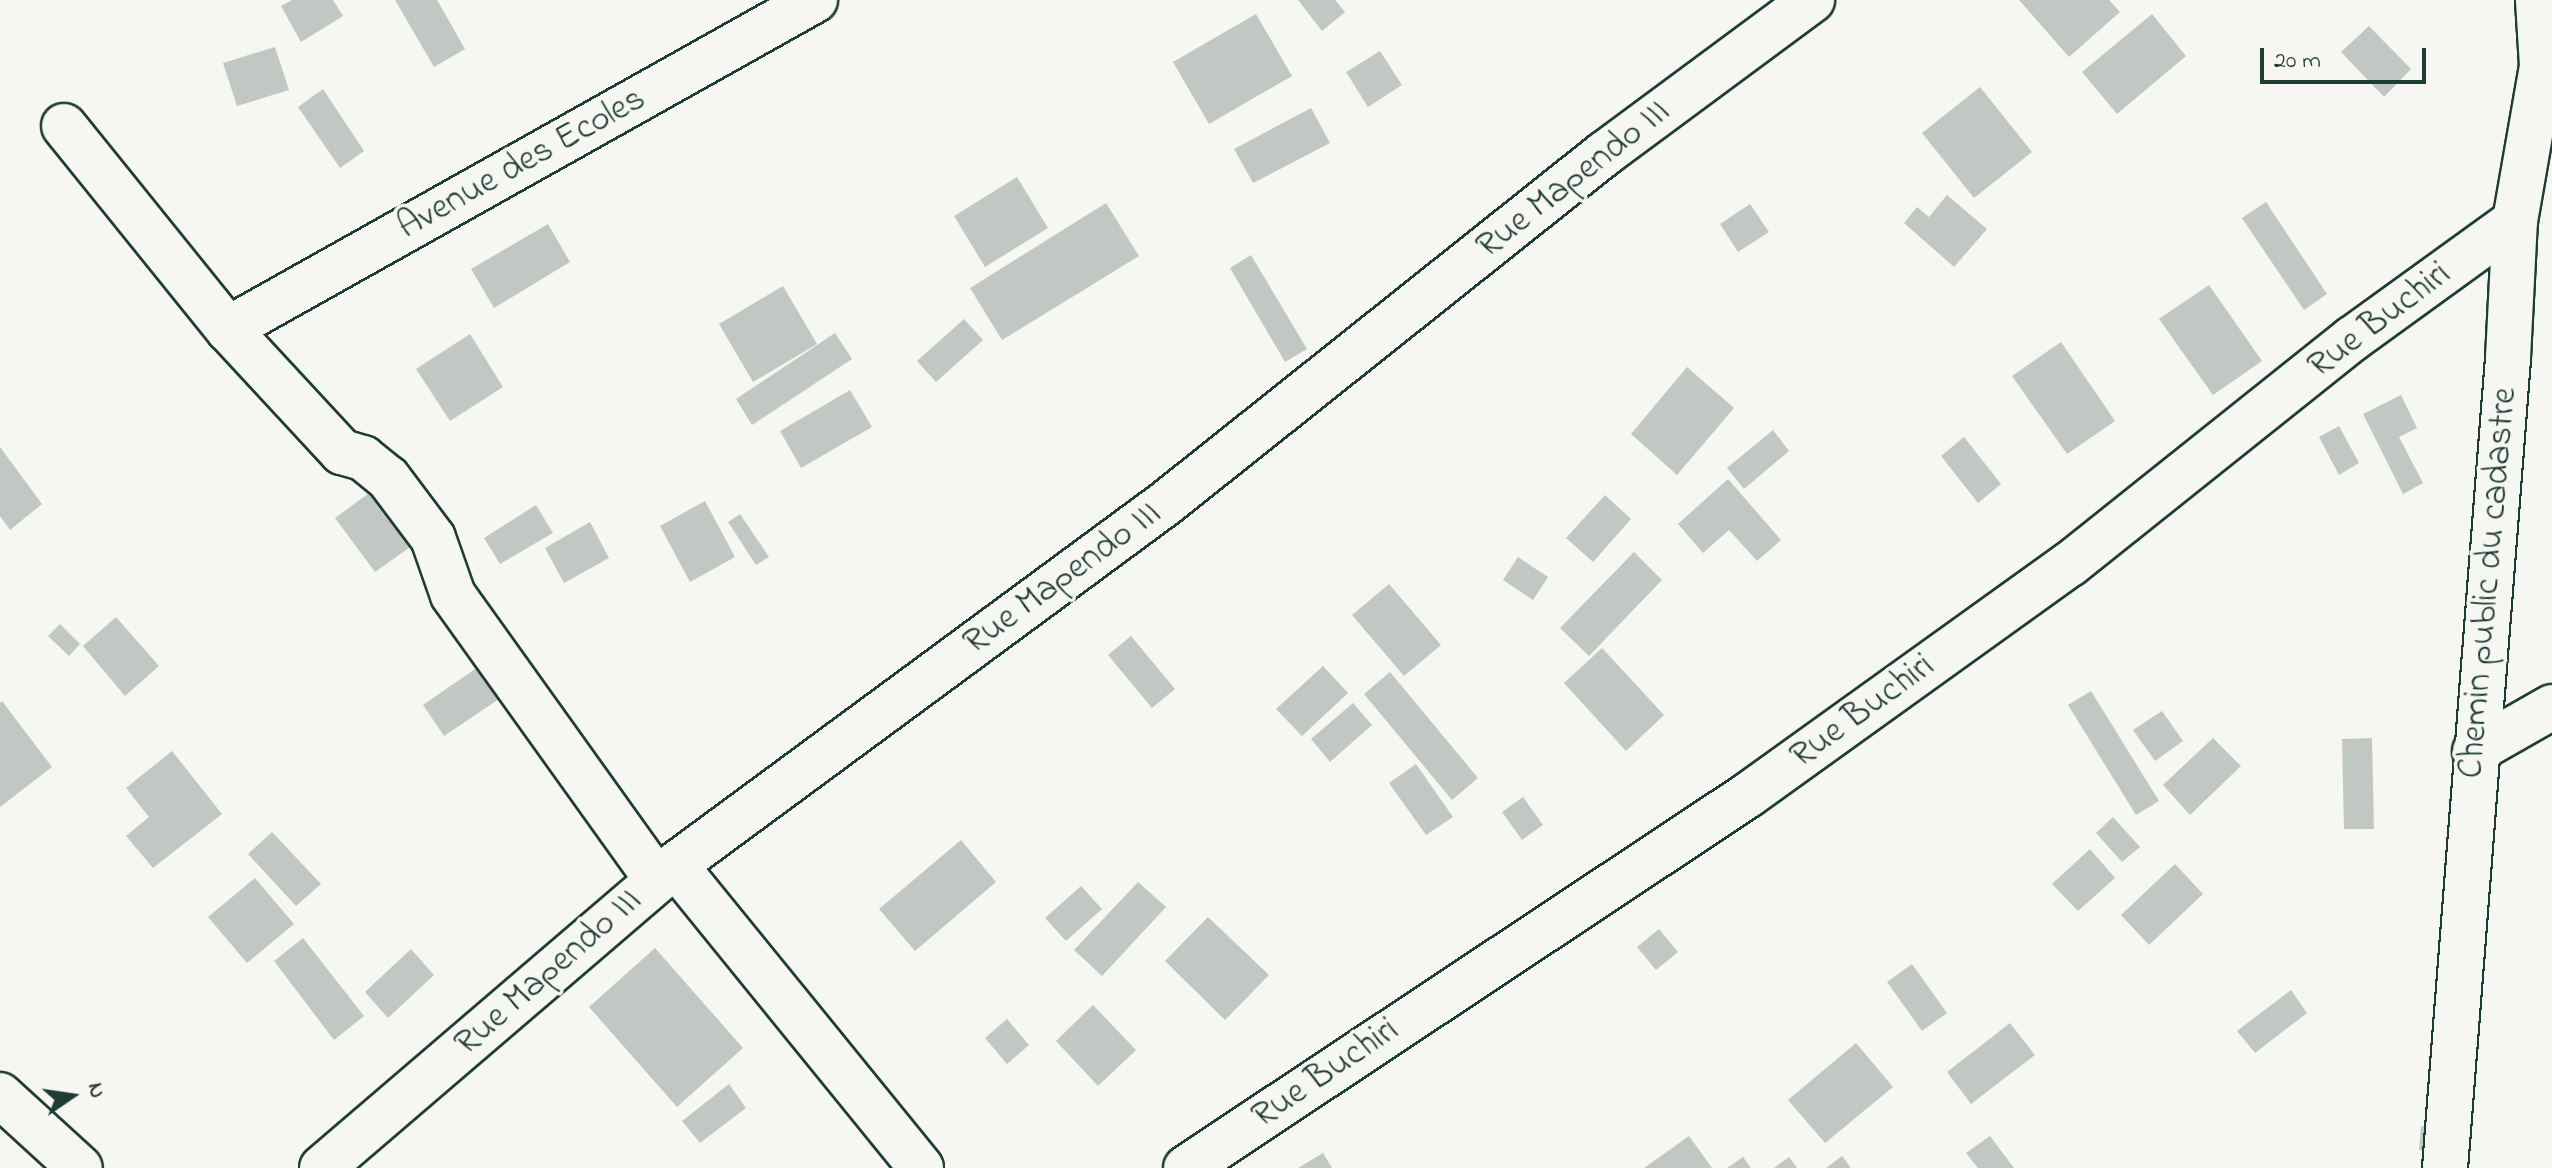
<!DOCTYPE html>
<html>
<head>
<meta charset="utf-8">
<style>
	body { margin:0 }
	#map { position:relative; width:2552px; height:1168px; overflow:hidden; background:#f6f6f2; font-family:"Indie Flower",sans-serif }
	div>[style] { position:absolute }
	[style*='--x'] { left:calc(var(--x)*1px); top:calc(var(--y)*1px); width:calc(var(--w)*1px); rotate:calc(var(--a)*1deg) }
	.building>* { inset:0; background:#c1c8c3 }
	.roads { filter:drop-shadow(2px 0 #1f3d34) drop-shadow(-2px 0 #1f3d34) drop-shadow(0 2px #1f3d34) drop-shadow(0 -2px #1f3d34) }
	.minor>* { height:44px; margin:-22px; padding:0 22px; transform-origin:22px; border-radius:22px; background:#f6f6f2 }
	span { translate:-50% -50%; white-space:nowrap; text-align:center; line-height:1.15; -webkit-text-stroke:7px #f6f6f2; paint-order:stroke }
	.street-label { font-size:36px; color:#1f3d34 }
	.north { position:absolute; left:32px; top:1056px; width:80px; height:80px; -webkit-text-stroke:6px #f6f6f2; paint-order:stroke; rotate:77deg; font-size:22px; font-weight:700; line-height:32px; text-align:center; color:#1f3d34 }
	.north::after { content:''; display:block; margin:auto; width:28px; height:36px; background:#1f3d34; clip-path:polygon(50% 0,100% 100%,50% 72%,0 100%) }
	.scale { position:absolute; left:2260px; top:48px; width:166px; height:36px; box-sizing:border-box; border:4px solid #1f3d34; border-top:0; padding-left:10px; font-size:24px; line-height:28px; white-space:nowrap; color:#1f3d34; -webkit-text-stroke:6px #f6f6f2; paint-order:stroke }
</style>
</head>
<body>
<div id="map">
	<div class="building">
		<i style="clip-path:polygon(292px 0,333px 0,343px 16px,301px 42px,281px 6px)"></i>
		<i style="clip-path:polygon(395px 0,437px 0,465px 49px,434px 67px)"></i>
		<i style="clip-path:polygon(1298px 0,1335px 0,1345px 12px,1322px 31px)"></i>
		<i style="clip-path:polygon(2019px 0,2109px 0,2120px 12px,2069px 57px)"></i>
		<i style="clip-path:polygon(1256px 14px,1292px 76px,1209px 124px,1173px 62px)"></i>
		<i style="clip-path:polygon(2152px 14px,2186px 56px,2117px 114px,2082px 72px)"></i>
		<i style="clip-path:polygon(2369px 26px,2411px 69px,2384px 97px,2341px 52px)"></i>
		<i style="clip-path:polygon(275px 47px,289px 90px,237px 106px,223px 63px)"></i>
		<i style="clip-path:polygon(1380px 51px,1402px 85px,1368px 107px,1346px 72px)"></i>
		<i style="clip-path:polygon(1980px 87px,2032px 152px,1974px 198px,1922px 133px)"></i>
		<i style="clip-path:polygon(323px 89px,364px 151px,340px 168px,298px 107px)"></i>
		<i style="clip-path:polygon(1311px 108px,1330px 143px,1253px 183px,1234px 149px)"></i>
		<i style="clip-path:polygon(1017px 177px,1048px 228px,985px 267px,954px 216px)"></i>
		<i style="clip-path:polygon(1947px 195px,1987px 229px,1954px 267px,1904px 223px,1917px 207px,1929px 217px)"></i>
		<i style="clip-path:polygon(2266px 202px,2327px 294px,2304px 310px,2242px 218px)"></i>
		<i style="clip-path:polygon(1106px 203px,1139px 256px,1002px 340px,970px 288px)"></i>
		<i style="clip-path:polygon(1750px 204px,1769px 232px,1738px 252px,1720px 224px)"></i>
		<i style="clip-path:polygon(548px 224px,570px 262px,494px 308px,471px 269px)"></i>
		<i style="clip-path:polygon(1251px 255px,1307px 349px,1285px 362px,1230px 268px)"></i>
		<i style="clip-path:polygon(2209px 285px,2262px 361px,2213px 395px,2159px 319px)"></i>
		<i style="clip-path:polygon(783px 286px,817px 344px,753px 382px,719px 324px)"></i>
		<i style="clip-path:polygon(964px 319px,983px 340px,936px 382px,917px 361px)"></i>
		<i style="clip-path:polygon(835px 333px,852px 359px,752px 425px,736px 399px)"></i>
		<i style="clip-path:polygon(470px 334px,503px 387px,450px 421px,416px 369px)"></i>
		<i style="clip-path:polygon(2061px 342px,2115px 421px,2067px 454px,2012px 376px)"></i>
		<i style="clip-path:polygon(1687px 367px,1734px 408px,1677px 475px,1631px 434px)"></i>
		<i style="clip-path:polygon(850px 390px,872px 427px,801px 468px,780px 431px)"></i>
		<i style="clip-path:polygon(2401px 395px,2417px 428px,2399px 437px,2423px 483px,2403px 494px,2363px 414px)"></i>
		<i style="clip-path:polygon(2339px 426px,2359px 463px,2339px 475px,2319px 437px)"></i>
		<i style="clip-path:polygon(1773px 430px,1789px 451px,1744px 489px,1727px 468px)"></i>
		<i style="clip-path:polygon(1964px 437px,2001px 484px,1978px 503px,1941px 456px)"></i>
		<i style="clip-path:polygon(0 447px,42px 504px,10px 530px,0 516px)"></i>
		<i style="clip-path:polygon(1728px 479px,1781px 540px,1757px 561px,1729px 530px,1703px 553px,1678px 524px)"></i>
		<i style="clip-path:polygon(383px 483px,423px 538px,375px 572px,335px 518px)"></i>
		<i style="clip-path:polygon(1605px 495px,1631px 519px,1593px 562px,1566px 538px)"></i>
		<i style="clip-path:polygon(705px 501px,735px 557px,690px 582px,660px 526px)"></i>
		<i style="clip-path:polygon(536px 505px,553px 533px,500px 564px,484px 538px)"></i>
		<i style="clip-path:polygon(740px 514px,769px 557px,756px 565px,728px 522px)"></i>
		<i style="clip-path:polygon(590px 522px,609px 558px,564px 583px,545px 548px)"></i>
		<i style="clip-path:polygon(1634px 552px,1662px 580px,1589px 656px,1560px 628px)"></i>
		<i style="clip-path:polygon(1518px 557px,1548px 577px,1533px 600px,1503px 580px)"></i>
		<i style="clip-path:polygon(1389px 584px,1441px 645px,1404px 676px,1352px 615px)"></i>
		<i style="clip-path:polygon(116px 617px,159px 666px,125px 696px,83px 646px)"></i>
		<i style="clip-path:polygon(60px 624px,80px 644px,69px 656px,48px 636px)"></i>
		<i style="clip-path:polygon(1131px 636px,1175px 689px,1152px 708px,1108px 655px)"></i>
		<i style="clip-path:polygon(1602px 648px,1664px 715px,1626px 751px,1564px 683px)"></i>
		<i style="clip-path:polygon(1323px 666px,1348px 693px,1302px 736px,1276px 709px)"></i>
		<i style="clip-path:polygon(478px 667px,499px 699px,444px 736px,423px 705px)"></i>
		<i style="clip-path:polygon(1390px 672px,1478px 778px,1452px 800px,1364px 694px)"></i>
		<i style="clip-path:polygon(2091px 691px,2159px 801px,2136px 815px,2068px 705px)"></i>
		<i style="clip-path:polygon(2px 701px,52px 767px,0 807px,0 703px)"></i>
		<i style="clip-path:polygon(1353px 703px,1372px 725px,1330px 762px,1311px 739px)"></i>
		<i style="clip-path:polygon(2162px 711px,2183px 741px,2155px 761px,2133px 730px)"></i>
		<i style="clip-path:polygon(2213px 738px,2241px 766px,2190px 815px,2163px 785px)"></i>
		<i style="clip-path:polygon(2372px 738px,2374px 829px,2344px 829px,2342px 739px)"></i>
		<i style="clip-path:polygon(172px 751px,222px 814px,153px 868px,126px 836px,149px 817px,126px 788px)"></i>
		<i style="clip-path:polygon(1416px 764px,1453px 817px,1426px 835px,1389px 783px)"></i>
		<i style="clip-path:polygon(1523px 797px,1543px 825px,1522px 840px,1502px 812px)"></i>
		<i style="clip-path:polygon(2113px 817px,2140px 847px,2122px 862px,2096px 833px)"></i>
		<i style="clip-path:polygon(272px 832px,321px 884px,296px 906px,248px 854px)"></i>
		<i style="clip-path:polygon(961px 840px,996px 882px,915px 951px,879px 909px)"></i>
		<i style="clip-path:polygon(2090px 849px,2115px 878px,2078px 911px,2052px 884px)"></i>
		<i style="clip-path:polygon(2175px 864px,2203px 894px,2149px 945px,2121px 915px)"></i>
		<i style="clip-path:polygon(255px 878px,294px 924px,247px 963px,208px 917px)"></i>
		<i style="clip-path:polygon(1138px 882px,1166px 907px,1102px 976px,1074px 950px)"></i>
		<i style="clip-path:polygon(1081px 886px,1102px 909px,1066px 941px,1045px 918px)"></i>
		<i style="clip-path:polygon(1208px 917px,1269px 975px,1225px 1020px,1165px 961px)"></i>
		<i style="clip-path:polygon(1659px 929px,1678px 952px,1656px 970px,1637px 947px)"></i>
		<i style="clip-path:polygon(303px 938px,364px 1016px,334px 1040px,274px 961px)"></i>
		<i style="clip-path:polygon(655px 948px,743px 1048px,677px 1107px,589px 1007px)"></i>
		<i style="clip-path:polygon(411px 949px,434px 975px,388px 1018px,365px 992px)"></i>
		<i style="clip-path:polygon(1912px 964px,1947px 1013px,1922px 1031px,1887px 982px)"></i>
		<i style="clip-path:polygon(2291px 990px,2307px 1013px,2255px 1053px,2237px 1031px)"></i>
		<i style="clip-path:polygon(1093px 1005px,1136px 1050px,1098px 1086px,1056px 1041px)"></i>
		<i style="clip-path:polygon(1007px 1019px,1029px 1045px,1007px 1064px,985px 1038px)"></i>
		<i style="clip-path:polygon(2010px 1023px,2035px 1055px,1971px 1104px,1947px 1072px)"></i>
		<i style="clip-path:polygon(1856px 1043px,1893px 1087px,1825px 1143px,1788px 1100px)"></i>
		<i style="clip-path:polygon(729px 1084px,746px 1108px,700px 1143px,682px 1121px)"></i>
		<i style="clip-path:polygon(2421px 1126px,2443px 1128px,2440px 1152px,2419px 1150px)"></i>
		<i style="clip-path:polygon(1689px 1136px,1712px 1168px,1644px 1168px)"></i>
		<i style="clip-path:polygon(1990px 1136px,2014px 1168px,1978px 1168px,1966px 1153px)"></i>
		<i style="clip-path:polygon(1323px 1153px,1332px 1168px,1298px 1168px)"></i>
		<i style="clip-path:polygon(1842px 1156px,1851px 1168px,1826px 1168px)"></i>
		<i style="clip-path:polygon(1743px 1157px,1751px 1168px,1727px 1168px)"></i>
		<i style="clip-path:polygon(1789px 1157px,1797px 1168px,1774px 1168px)"></i>
	</div>
	<div class="roads">
		<div class="minor">
			<i style="--x:64;--y:126;--w:261;--a:51.1"></i>
			<i style="--x:228;--y:329;--w:168;--a:47.2"></i>
			<i style="--x:342;--y:452;--w:22;--a:16"></i>
			<i style="--x:363;--y:458;--w:32;--a:39"></i>
			<i style="--x:388;--y:478;--w:75;--a:53.1"></i>
			<i style="--x:433;--y:538;--w:60;--a:70.7"></i>
			<i style="--x:453;--y:595;--w:350;--a:54.4"></i>
			<i style="--x:228;--y:329;--w:673;--a:-29.27"></i>
			<i style="--x:2475;--y:751;--w:89;--a:-29.7"></i>
			<i style="--x:675;--y:865;--w:390;--a:50.9"></i>
			<i style="--x:0;--y:1095;--w:108;--a:42.4"></i>
			<i style="--x:322;--y:1168;--w:465;--a:-40.6"></i>
			<i style="--x:675;--y:865;--w:610;--a:-36.4"></i>
			<i style="--x:1166;--y:503;--w:560;--a:-38.55"></i>
			<i style="--x:1604;--y:154;--w:259;--a:-36.5"></i>
			<i style="--x:1186;--y:1168;--w:675;--a:-33.57"></i>
			<i style="--x:1748;--y:795;--w:396;--a:-35.7"></i>
			<i style="--x:2070;--y:564;--w:361;--a:-38.6"></i>
			<i style="--x:2352;--y:339;--w:201;--a:-35.9"></i>
			<i style="--x:2445;--y:1168;--w:812;--a:-85.55"></i>
			<i style="--x:2508;--y:358;--w:137;--a:-87.1"></i>
			<i style="--x:2515;--y:221;--w:157;--a:-80.1"></i>
			<i style="--x:2542;--y:66;--w:66;--a:-93.5"></i>
		</div>
	</div>
	<div class="street-label">
		<span style="left:522px;top:164px;rotate:-29deg">Avenue des Ecoles</span>
		<span style="left:1574px;top:180px;rotate:-38deg">Rue Mapendo III</span>
		<span style="left:2380px;top:321px;rotate:-37deg">Rue Buchiri</span>
		<span style="left:1063px;top:579px;rotate:-36deg">Rue Mapendo III</span>
		<span style="left:2489px;top:583px;rotate:-85deg">Chemin public du cadastre</span>
		<span style="left:1863px;top:712px;rotate:-36deg">Rue Buchiri</span>
		<span style="left:549px;top:973px;rotate:-41deg">Rue Mapendo III</span>
		<span style="left:1326px;top:1074px;rotate:-34deg">Rue Buchiri</span>
	</div>
	<div class="north">N</div>
	<div class="scale">20 m</div>
</div>
</body>
</html>
